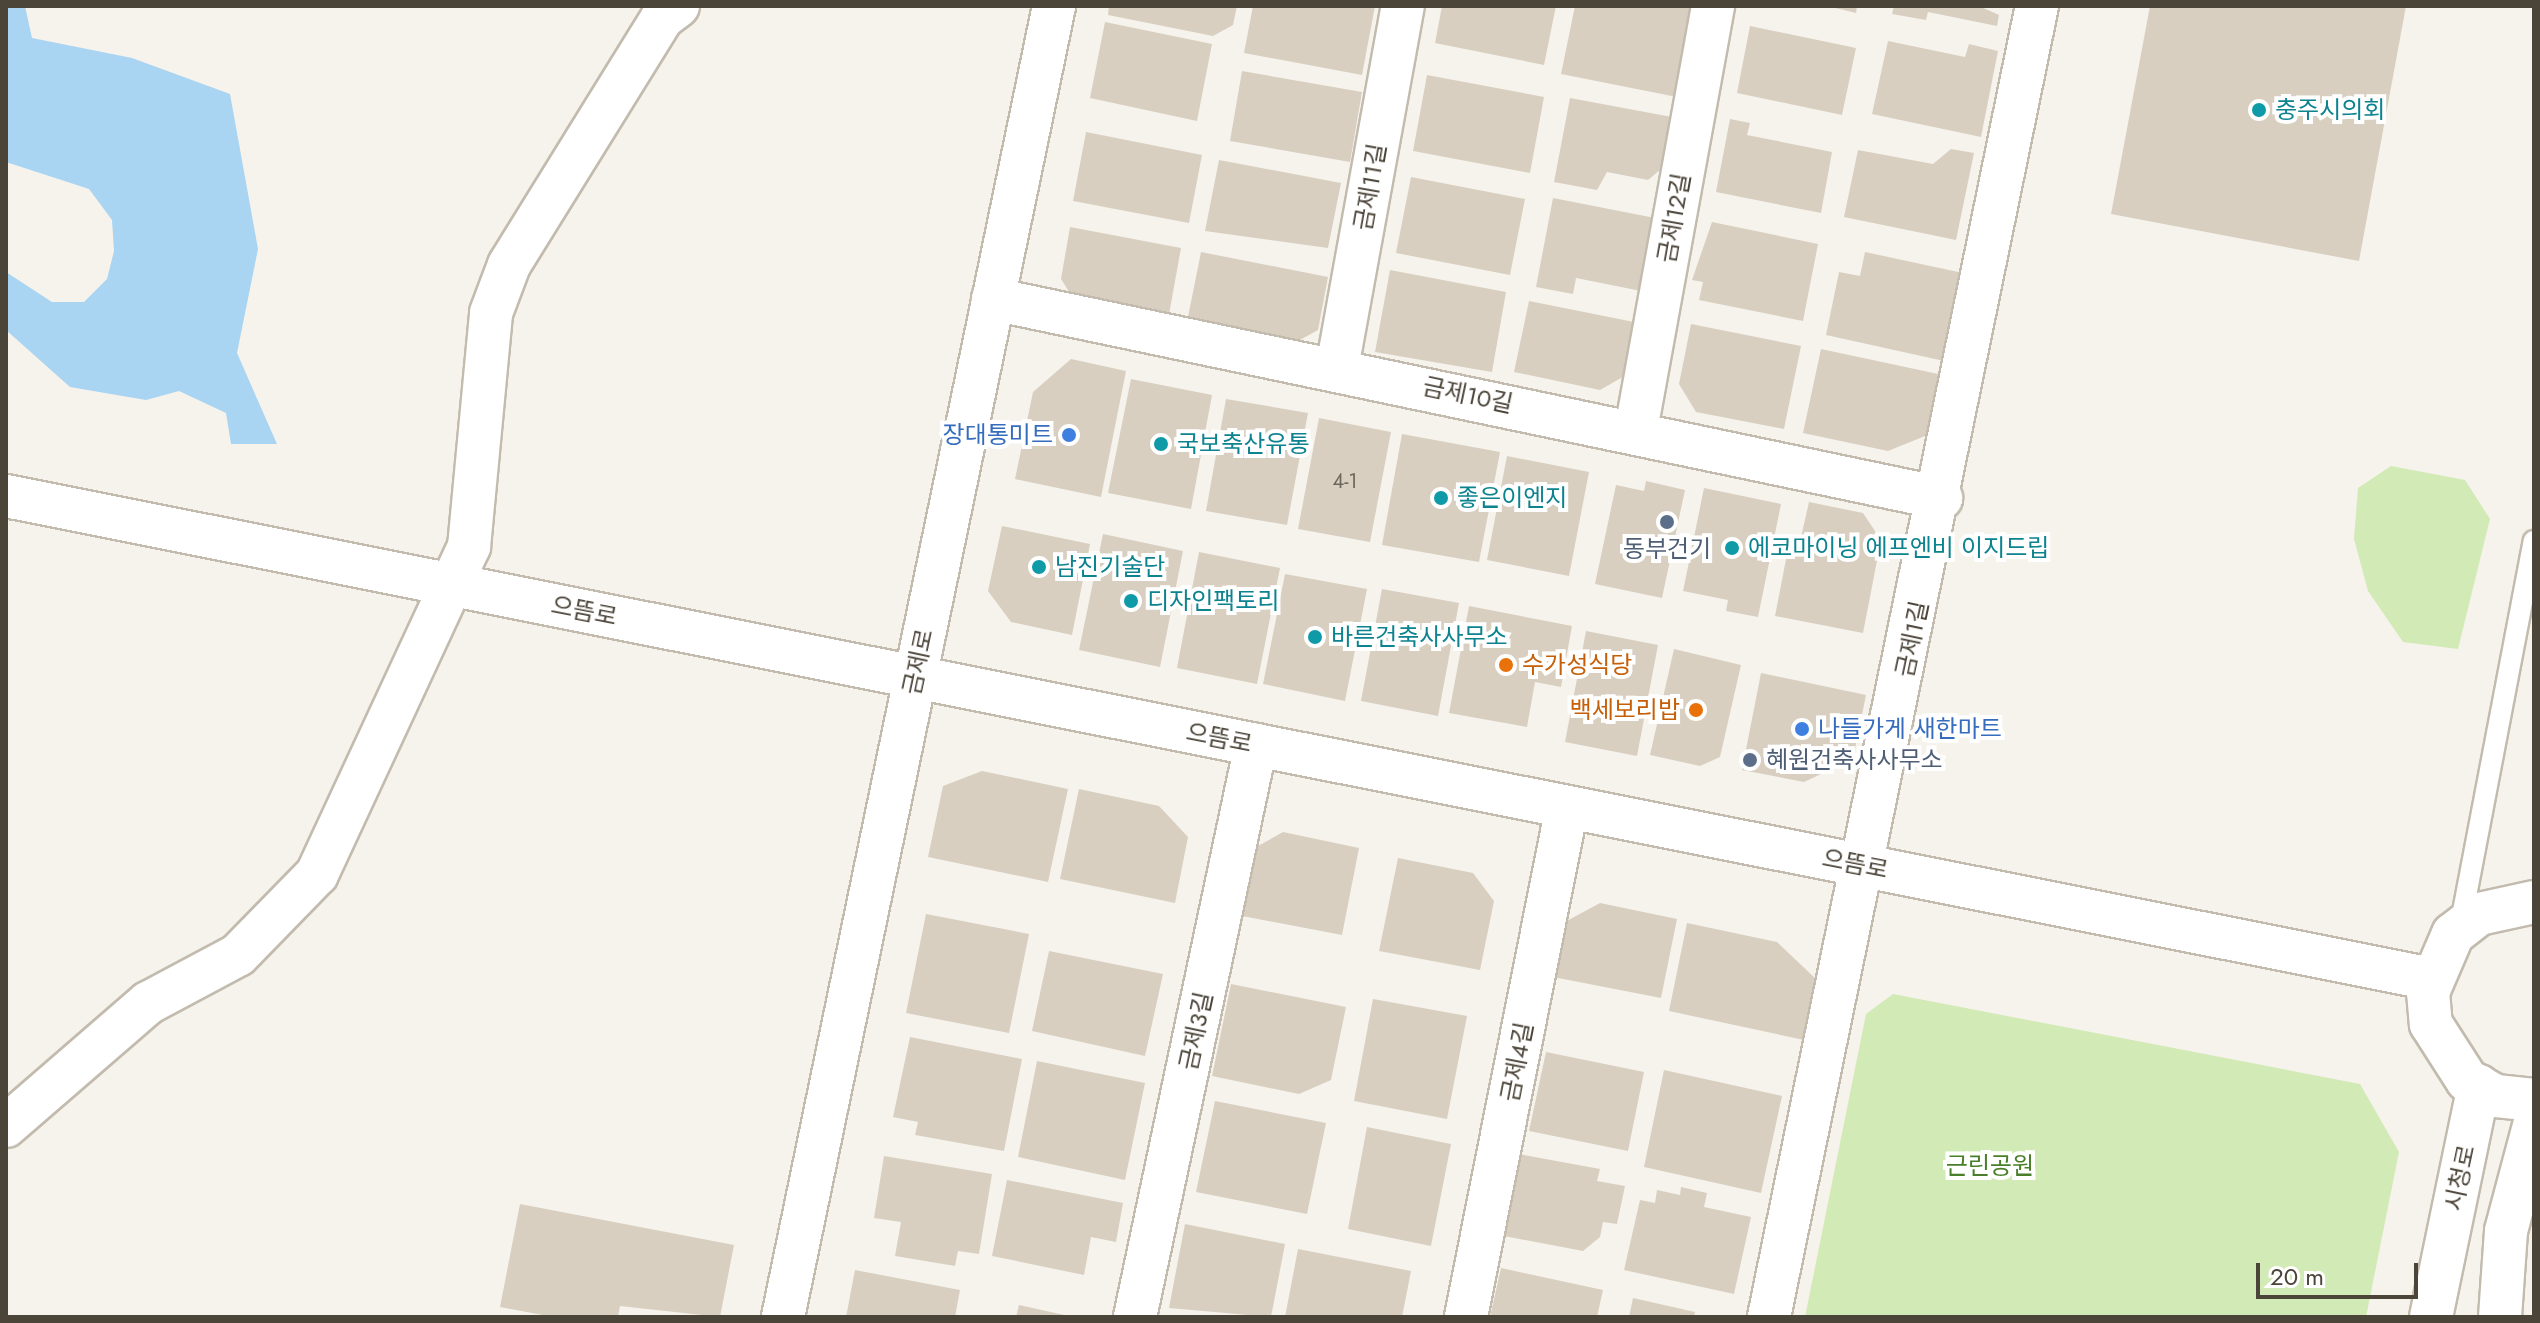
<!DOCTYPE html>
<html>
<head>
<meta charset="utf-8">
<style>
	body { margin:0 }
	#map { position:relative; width:2540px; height:1323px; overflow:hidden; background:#f6f3ec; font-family:Jost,"Noto Sans KR",sans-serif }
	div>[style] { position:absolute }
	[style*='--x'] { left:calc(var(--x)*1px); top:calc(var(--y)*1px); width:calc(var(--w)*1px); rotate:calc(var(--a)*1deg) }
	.green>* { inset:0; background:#d2eab5 }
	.water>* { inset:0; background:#a9d4f2 }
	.building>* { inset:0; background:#d8cfc1 }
	.roads { filter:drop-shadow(2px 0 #c2bbae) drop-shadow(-2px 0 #c2bbae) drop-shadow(0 2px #c2bbae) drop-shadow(0 -2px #c2bbae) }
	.lane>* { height:20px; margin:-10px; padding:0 10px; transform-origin:10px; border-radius:10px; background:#fff }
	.street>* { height:42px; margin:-21px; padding:0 21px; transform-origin:21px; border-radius:21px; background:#fff }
	.dots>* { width:22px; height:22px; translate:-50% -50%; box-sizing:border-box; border:4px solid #fff; border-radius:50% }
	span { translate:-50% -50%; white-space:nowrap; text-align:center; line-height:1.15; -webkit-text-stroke:8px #fff; paint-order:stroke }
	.number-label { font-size:20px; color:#6e675b }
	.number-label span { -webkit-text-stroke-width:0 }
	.culture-label { font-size:24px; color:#0d838f }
	.left { translate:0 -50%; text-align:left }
	.street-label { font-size:24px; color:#4b4439 }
	.shop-label { font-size:24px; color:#366cbe }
	.right { translate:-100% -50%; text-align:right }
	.service-label { font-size:24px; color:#4e5e75 }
	.food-label { font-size:24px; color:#c56008 }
	.park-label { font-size:24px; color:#4a7f2a }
	.frame { position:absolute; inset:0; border:8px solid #4b4439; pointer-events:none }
	.scale { position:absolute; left:2256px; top:1263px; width:162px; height:36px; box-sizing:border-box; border:4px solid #4b4439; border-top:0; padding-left:10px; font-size:24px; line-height:28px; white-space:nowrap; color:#4b4439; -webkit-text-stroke:6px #fff; paint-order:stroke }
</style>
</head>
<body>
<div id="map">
	<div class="green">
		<i style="clip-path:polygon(2391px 466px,2465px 480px,2490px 519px,2458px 649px,2403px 642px,2368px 591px,2354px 539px,2358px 488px)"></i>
		<i style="clip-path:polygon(1893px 994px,2360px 1084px,2399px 1152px,2366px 1317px,1805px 1317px,1866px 1014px)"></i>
	</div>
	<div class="water">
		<i style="clip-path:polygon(6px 6px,25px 6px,32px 38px,132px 58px,230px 94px,258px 249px,237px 353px,277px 444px,231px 444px,226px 413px,179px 391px,146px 400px,70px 387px,6px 330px,6px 272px,52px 302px,84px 302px,107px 279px,114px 251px,112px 220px,89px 189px,6px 162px)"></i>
	</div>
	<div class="building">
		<i style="clip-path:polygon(1109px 6px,1237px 6px,1233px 25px,1213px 36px,1108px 15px)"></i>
		<i style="clip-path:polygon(1253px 6px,1375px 6px,1362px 75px,1244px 53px)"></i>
		<i style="clip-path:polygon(1442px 6px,1556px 6px,1544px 65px,1435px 43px)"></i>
		<i style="clip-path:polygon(1575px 6px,1711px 6px,1692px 100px,1561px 74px)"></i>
		<i style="clip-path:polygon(1827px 6px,1857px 6px,1856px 13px)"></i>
		<i style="clip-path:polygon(1894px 6px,1979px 6px,1999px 15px,1997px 26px,1928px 12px,1926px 20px,1892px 14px)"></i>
		<i style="clip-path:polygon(2150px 6px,2406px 6px,2359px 261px,2111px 214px)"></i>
		<i style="clip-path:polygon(1105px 22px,1212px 44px,1197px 121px,1090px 98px)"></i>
		<i style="clip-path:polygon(1750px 26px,1856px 48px,1842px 115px,1737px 93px)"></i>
		<i style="clip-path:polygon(1888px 41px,1965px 57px,1969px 44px,1998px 51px,1981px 137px,1872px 114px)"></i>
		<i style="clip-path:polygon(1242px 71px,1362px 92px,1350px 162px,1230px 141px)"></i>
		<i style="clip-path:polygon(1427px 75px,1544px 97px,1530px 173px,1413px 151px)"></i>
		<i style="clip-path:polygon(1570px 98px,1688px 120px,1666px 165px,1648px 180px,1607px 172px,1597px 190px,1554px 182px)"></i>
		<i style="clip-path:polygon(1730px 119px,1750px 123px,1747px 135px,1832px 152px,1821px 213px,1716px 192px)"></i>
		<i style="clip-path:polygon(1086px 132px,1202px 155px,1189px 223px,1073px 201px)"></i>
		<i style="clip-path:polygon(1951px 149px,1974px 153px,1956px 240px,1844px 217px,1858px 150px,1933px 164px)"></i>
		<i style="clip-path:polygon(1219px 160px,1341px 183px,1328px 248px,1205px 231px)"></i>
		<i style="clip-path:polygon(1411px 177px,1525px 199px,1510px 275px,1396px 253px)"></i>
		<i style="clip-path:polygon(1553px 198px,1655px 218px,1641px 291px,1576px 278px,1573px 294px,1536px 287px)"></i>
		<i style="clip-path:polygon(1712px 222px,1818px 244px,1803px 321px,1699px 300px,1703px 282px,1692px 280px)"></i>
		<i style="clip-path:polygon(1070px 227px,1181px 248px,1168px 320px,1076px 303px,1061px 279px)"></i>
		<i style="clip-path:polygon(1201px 252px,1328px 277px,1318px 330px,1289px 346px,1186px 327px)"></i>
		<i style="clip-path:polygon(1865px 252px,1963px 273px,1944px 361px,1826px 335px,1839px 272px,1860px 276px)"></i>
		<i style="clip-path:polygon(1390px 270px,1506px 292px,1492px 372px,1375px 352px)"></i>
		<i style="clip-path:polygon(1529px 301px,1639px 323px,1628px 374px,1600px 390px,1514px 372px)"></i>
		<i style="clip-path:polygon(1691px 324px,1801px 346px,1784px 429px,1696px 412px,1679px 384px)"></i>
		<i style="clip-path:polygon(1821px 349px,1943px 375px,1930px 434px,1888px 451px,1803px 433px)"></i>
		<i style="clip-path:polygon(1071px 359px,1126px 371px,1101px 497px,1015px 479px,1033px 392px)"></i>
		<i style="clip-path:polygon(1131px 379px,1212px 395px,1191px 509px,1108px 493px)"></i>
		<i style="clip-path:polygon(1226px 399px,1308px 413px,1287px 525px,1206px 511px)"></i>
		<i style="clip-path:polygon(1319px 418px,1391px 432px,1370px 542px,1298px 529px)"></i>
		<i style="clip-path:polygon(1402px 434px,1500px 452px,1479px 562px,1382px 545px)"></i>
		<i style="clip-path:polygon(1507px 456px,1589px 472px,1569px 576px,1487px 560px)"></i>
		<i style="clip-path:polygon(1646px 481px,1685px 490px,1662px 598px,1595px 584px,1616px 485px,1644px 491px)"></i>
		<i style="clip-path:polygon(1704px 488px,1781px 504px,1758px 617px,1726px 611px,1728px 600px,1683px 591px)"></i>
		<i style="clip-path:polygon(1809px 502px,1863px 513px,1881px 540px,1863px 633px,1775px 616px,1789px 544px,1799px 546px)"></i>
		<i style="clip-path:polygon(1002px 526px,1090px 544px,1072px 635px,1011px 622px,988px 591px)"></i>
		<i style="clip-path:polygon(1103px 534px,1183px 551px,1160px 667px,1079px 650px)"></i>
		<i style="clip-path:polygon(1199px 552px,1280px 568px,1257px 684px,1177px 668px)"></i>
		<i style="clip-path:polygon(1285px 574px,1367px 589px,1345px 701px,1263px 684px)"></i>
		<i style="clip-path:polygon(1382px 589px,1459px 603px,1438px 716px,1361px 701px)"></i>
		<i style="clip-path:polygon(1469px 606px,1572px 626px,1561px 687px,1535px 682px,1527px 727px,1449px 713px)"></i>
		<i style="clip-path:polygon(1586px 631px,1658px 645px,1637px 756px,1565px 742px)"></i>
		<i style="clip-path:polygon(1674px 649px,1741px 665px,1720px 757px,1700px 766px,1650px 755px)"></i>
		<i style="clip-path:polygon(1761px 673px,1866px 695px,1853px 759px,1804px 782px,1742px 770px)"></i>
		<i style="clip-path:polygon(982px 771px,1068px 789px,1048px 882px,928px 857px,943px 786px)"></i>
		<i style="clip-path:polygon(1079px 789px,1159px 806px,1188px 837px,1175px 903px,1060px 879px)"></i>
		<i style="clip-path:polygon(1283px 832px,1359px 848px,1342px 935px,1237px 915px,1251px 850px)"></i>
		<i style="clip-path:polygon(1398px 858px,1473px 873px,1494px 901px,1480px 970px,1379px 951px)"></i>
		<i style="clip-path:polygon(1600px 903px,1677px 919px,1661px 998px,1553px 977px,1563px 923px)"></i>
		<i style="clip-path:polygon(926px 914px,1029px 934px,1009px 1033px,906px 1013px)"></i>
		<i style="clip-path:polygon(1687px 923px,1777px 942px,1816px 979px,1804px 1040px,1669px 1011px)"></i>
		<i style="clip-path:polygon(1049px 951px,1163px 974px,1145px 1056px,1032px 1031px)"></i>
		<i style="clip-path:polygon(1231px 984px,1346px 1007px,1331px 1080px,1299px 1094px,1212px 1076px)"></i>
		<i style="clip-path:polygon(1373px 999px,1467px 1016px,1447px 1119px,1354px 1101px)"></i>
		<i style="clip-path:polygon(910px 1037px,1022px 1059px,1004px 1151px,915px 1135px,918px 1122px,893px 1117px)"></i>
		<i style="clip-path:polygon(1546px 1052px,1644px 1072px,1628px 1151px,1529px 1131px)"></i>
		<i style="clip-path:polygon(1037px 1061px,1145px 1083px,1125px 1180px,1018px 1157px)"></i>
		<i style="clip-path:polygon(1664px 1070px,1782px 1096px,1761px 1193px,1644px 1167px)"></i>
		<i style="clip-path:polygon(1215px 1101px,1326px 1123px,1307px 1214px,1196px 1192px)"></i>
		<i style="clip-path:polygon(1367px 1127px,1451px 1144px,1431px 1246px,1348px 1229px)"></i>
		<i style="clip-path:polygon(1519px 1154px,1600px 1169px,1597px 1181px,1625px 1186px,1617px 1224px,1603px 1222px,1600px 1237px,1583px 1251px,1504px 1236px)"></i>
		<i style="clip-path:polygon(884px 1156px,992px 1174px,979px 1254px,958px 1251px,955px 1266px,895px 1256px,901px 1222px,874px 1218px)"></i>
		<i style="clip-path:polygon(1007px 1180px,1123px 1203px,1116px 1242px,1091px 1237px,1084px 1275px,992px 1256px)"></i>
		<i style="clip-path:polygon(1681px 1187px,1707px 1193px,1704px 1207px,1751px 1217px,1734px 1294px,1624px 1270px,1640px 1200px,1655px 1203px,1657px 1190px,1680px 1195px)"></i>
		<i style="clip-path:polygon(520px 1204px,734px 1245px,720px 1317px,620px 1306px,618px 1317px,553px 1317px,500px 1307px)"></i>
		<i style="clip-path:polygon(1185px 1224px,1285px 1244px,1271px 1317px,1169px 1308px)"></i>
		<i style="clip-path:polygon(1298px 1249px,1411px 1271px,1402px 1317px,1285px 1317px)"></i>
		<i style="clip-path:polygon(1501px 1268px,1603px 1290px,1597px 1317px,1490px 1317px)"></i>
		<i style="clip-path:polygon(855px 1270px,960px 1290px,955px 1317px,846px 1317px)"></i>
		<i style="clip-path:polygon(1633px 1298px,1695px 1312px,1694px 1317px,1629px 1317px)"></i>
		<i style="clip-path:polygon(1019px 1305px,1069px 1316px,1069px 1317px,1016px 1317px)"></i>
	</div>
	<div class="roads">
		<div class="lane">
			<i style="--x:2461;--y:922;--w:388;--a:-79.2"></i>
		</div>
		<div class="street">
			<i style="--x:993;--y:299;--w:969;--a:11.86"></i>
			<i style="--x:1337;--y:368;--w:368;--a:-79.7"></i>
			<i style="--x:1636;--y:430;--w:431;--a:-79.7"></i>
			<i style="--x:6;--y:496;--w:2474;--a:11.26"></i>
			<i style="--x:2534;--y:902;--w:56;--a:167.7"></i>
			<i style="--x:2479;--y:914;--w:33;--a:142"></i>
			<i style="--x:2453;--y:934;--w:63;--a:113.3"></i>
			<i style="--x:2428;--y:992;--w:32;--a:85"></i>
			<i style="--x:2431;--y:1024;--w:67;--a:57.3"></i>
			<i style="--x:2467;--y:1080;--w:33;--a:29"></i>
			<i style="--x:2496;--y:1096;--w:38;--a:6"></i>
			<i style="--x:6;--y:1126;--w:188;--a:-40.9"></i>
			<i style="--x:148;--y:1003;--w:102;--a:-28.1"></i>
			<i style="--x:238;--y:955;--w:113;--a:-45.7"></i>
			<i style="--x:317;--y:874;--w:361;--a:-65.1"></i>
			<i style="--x:469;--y:547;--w:235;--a:-84.6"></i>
			<i style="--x:491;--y:313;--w:51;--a:-69.4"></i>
			<i style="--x:509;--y:265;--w:291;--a:-58.2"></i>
			<i style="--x:662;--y:18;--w:20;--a:-37"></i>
			<i style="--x:783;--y:1317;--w:1339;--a:-78.32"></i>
			<i style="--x:1135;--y:1317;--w:585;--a:-78.06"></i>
			<i style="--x:1466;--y:1317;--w:520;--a:-78.8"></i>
			<i style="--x:1769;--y:1317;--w:1338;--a:-78.45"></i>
			<i style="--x:2431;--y:1317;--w:236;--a:-78.3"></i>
			<i style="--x:2500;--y:1317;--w:86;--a:-86"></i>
			<i style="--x:2506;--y:1231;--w:109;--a:-75.1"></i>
		</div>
	</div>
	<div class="dots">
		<i style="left:2259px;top:110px;background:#0f9aa8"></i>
		<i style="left:1069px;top:435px;background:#3f7fe0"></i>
		<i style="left:1161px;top:444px;background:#0f9aa8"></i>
		<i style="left:1441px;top:498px;background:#0f9aa8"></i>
		<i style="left:1667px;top:522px;background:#5c6f8a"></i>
		<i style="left:1732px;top:548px;background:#0f9aa8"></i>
		<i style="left:1039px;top:567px;background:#0f9aa8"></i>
		<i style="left:1131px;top:601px;background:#0f9aa8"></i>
		<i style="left:1315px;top:637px;background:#0f9aa8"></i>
		<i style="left:1506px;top:665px;background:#e8710a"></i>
		<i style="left:1696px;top:710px;background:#e8710a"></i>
		<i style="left:1802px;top:729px;background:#3f7fe0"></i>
		<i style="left:1750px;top:760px;background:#5c6f8a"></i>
	</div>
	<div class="number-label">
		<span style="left:1345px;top:481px">4-1</span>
	</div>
	<div class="culture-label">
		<span class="left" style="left:2275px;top:110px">충주시의회</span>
		<span class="left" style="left:1177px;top:444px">국보축산유통</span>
		<span class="left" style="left:1457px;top:498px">좋은이엔지</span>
		<span class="left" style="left:1748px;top:548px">에코마이닝 에프엔비 이지드립</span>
		<span class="left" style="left:1055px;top:567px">남진기술단</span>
		<span class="left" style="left:1147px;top:601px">디자인팩토리</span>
		<span class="left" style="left:1331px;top:637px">바른건축사사무소</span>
	</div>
	<div class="street-label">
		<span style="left:1370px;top:187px;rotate:-80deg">금제11길</span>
		<span style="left:1674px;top:218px;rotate:-80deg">금제12길</span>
		<span style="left:1468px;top:395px;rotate:12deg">금제10길</span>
		<span style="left:584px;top:611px;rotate:11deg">으뜸로</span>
		<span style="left:1912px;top:639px;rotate:-78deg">금제1길</span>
		<span style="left:918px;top:662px;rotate:-78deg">금제로</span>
		<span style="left:1219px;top:738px;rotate:11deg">으뜸로</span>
		<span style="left:1855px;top:864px;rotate:11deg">으뜸로</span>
		<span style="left:1196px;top:1031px;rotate:-78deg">금제3길</span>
		<span style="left:1517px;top:1062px;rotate:-79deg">금제4길</span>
		<span style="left:2460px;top:1178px;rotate:-78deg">시청로</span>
	</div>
	<div class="shop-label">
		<span class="right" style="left:1053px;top:435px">장대통미트</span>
		<span class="left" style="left:1818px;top:729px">나들가게 새한마트</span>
	</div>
	<div class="service-label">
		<span style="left:1667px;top:549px">동부건기</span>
		<span class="left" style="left:1766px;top:760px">혜원건축사사무소</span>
	</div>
	<div class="food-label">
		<span class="left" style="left:1522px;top:665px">수가성식당</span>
		<span class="right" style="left:1680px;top:710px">백세보리밥</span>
	</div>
	<div class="park-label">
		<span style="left:1990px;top:1166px">근린공원</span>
	</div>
	<div class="frame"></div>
	<div class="scale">20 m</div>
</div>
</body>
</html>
